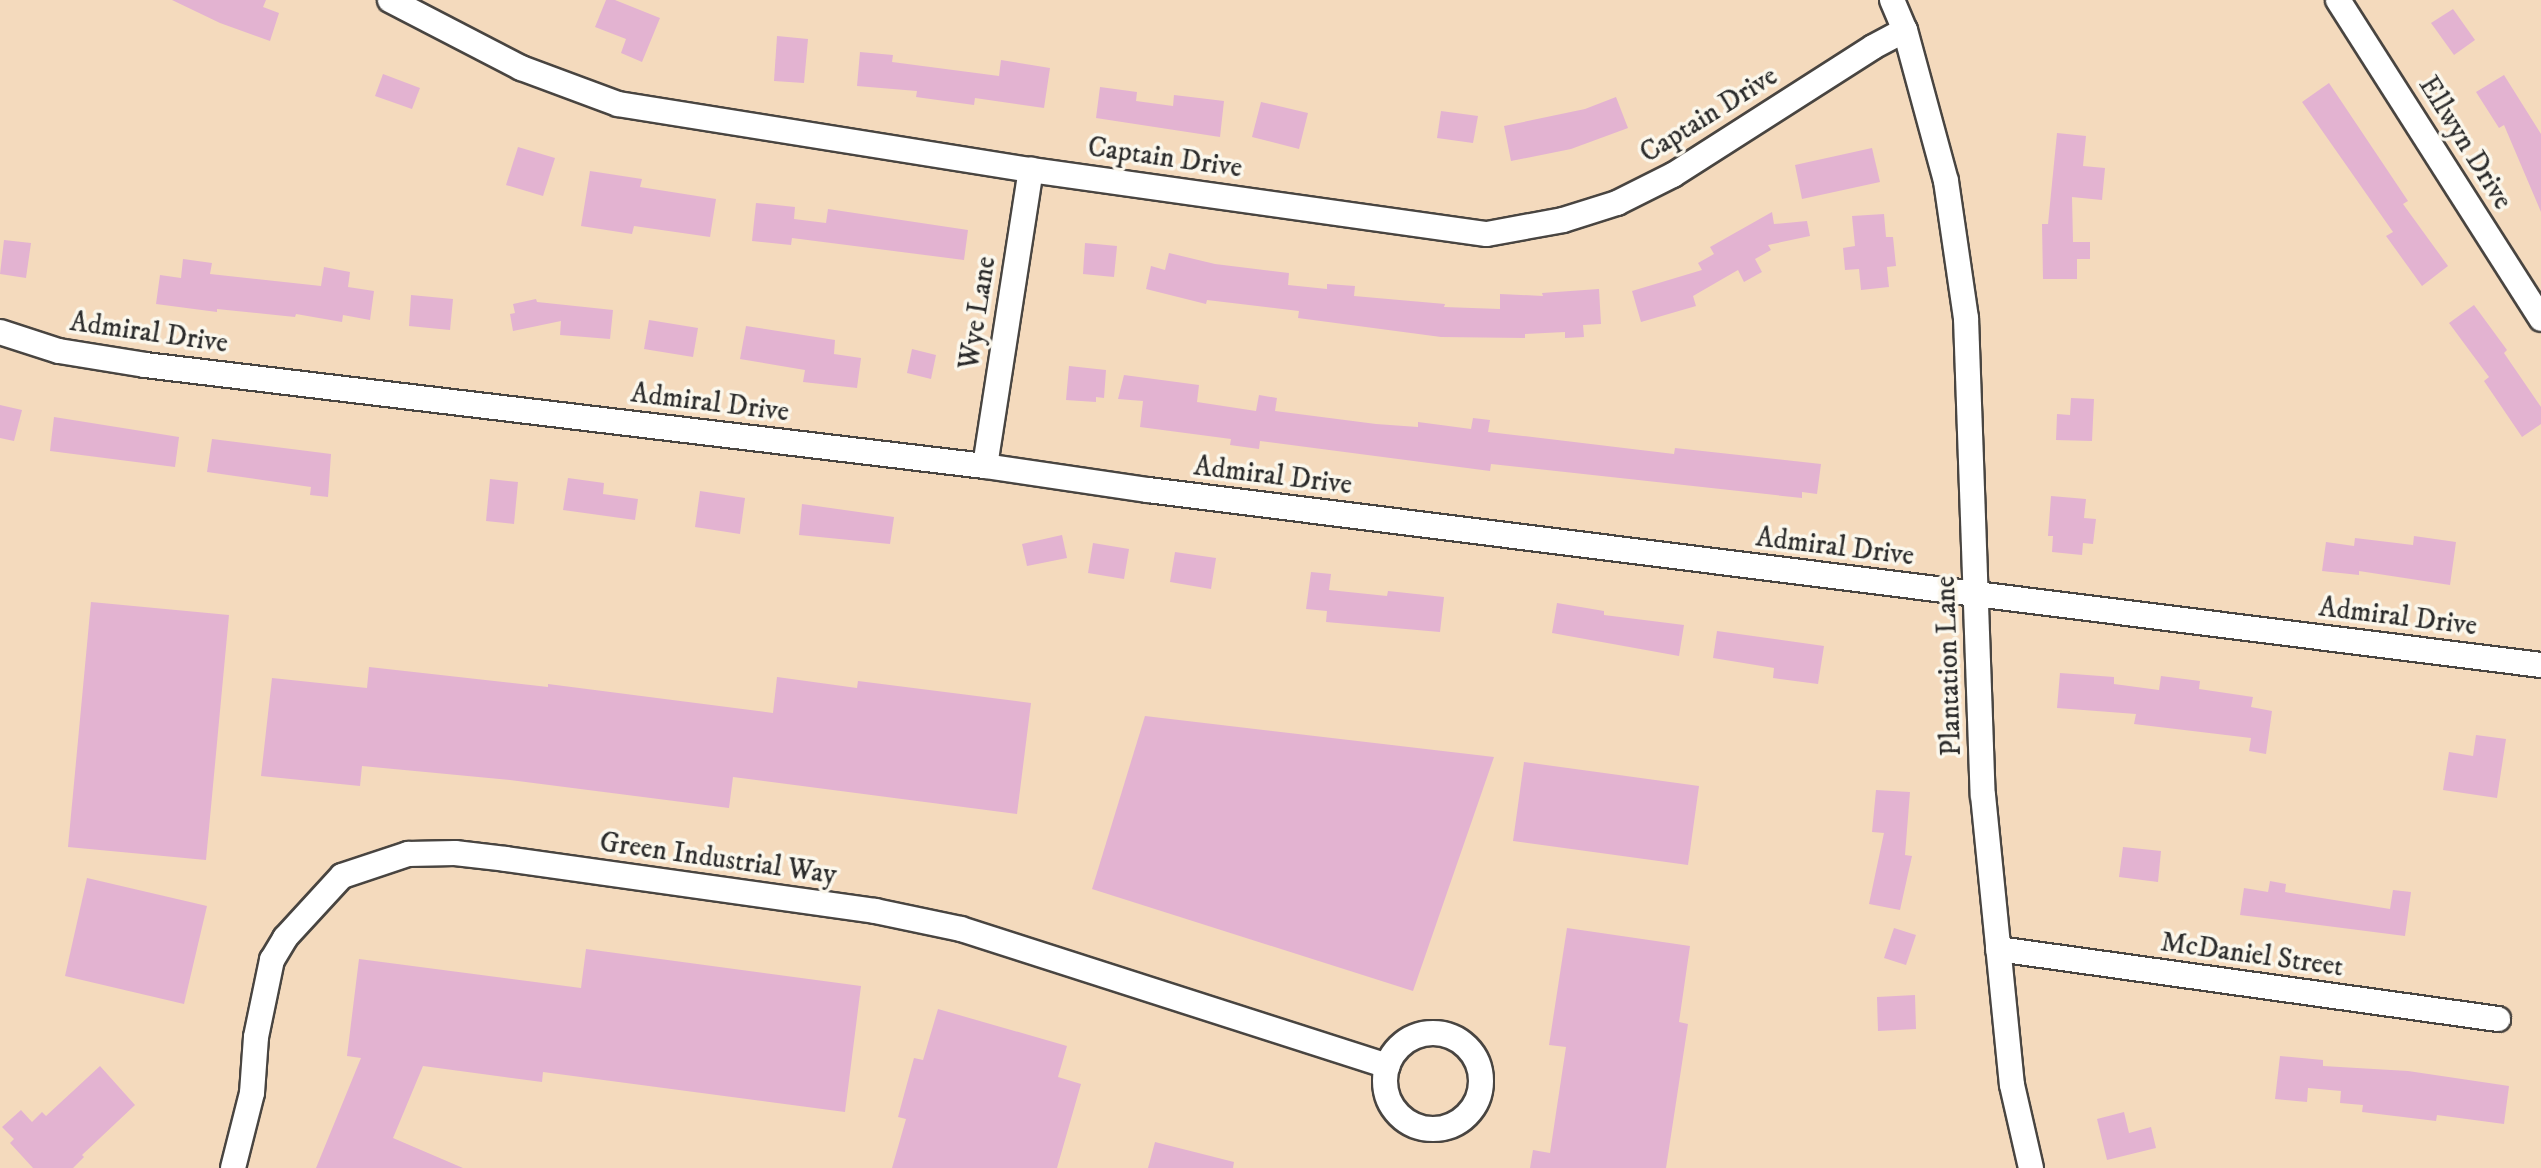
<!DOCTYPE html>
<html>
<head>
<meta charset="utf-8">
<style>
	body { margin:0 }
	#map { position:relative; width:2541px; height:1168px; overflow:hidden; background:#f4dabd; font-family:"IM FELL DW Pica",serif }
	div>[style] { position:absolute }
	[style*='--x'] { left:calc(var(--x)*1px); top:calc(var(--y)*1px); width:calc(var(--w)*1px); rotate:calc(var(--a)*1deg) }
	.building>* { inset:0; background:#e3b3d1 }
	.roads { filter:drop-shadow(2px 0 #494541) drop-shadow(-2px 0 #494541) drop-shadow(0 2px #494541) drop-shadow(0 -2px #494541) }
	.street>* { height:24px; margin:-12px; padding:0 12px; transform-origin:12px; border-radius:12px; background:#fff }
	.street>.ring { margin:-12px; padding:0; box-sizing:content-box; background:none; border:24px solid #fff; border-radius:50% }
	span { translate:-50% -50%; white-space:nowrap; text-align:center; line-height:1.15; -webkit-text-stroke:7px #fbf7ec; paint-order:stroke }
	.street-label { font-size:28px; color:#2b2b2b }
</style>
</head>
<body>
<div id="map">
	<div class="building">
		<i style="clip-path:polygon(172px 0,266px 0,263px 7px,279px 13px,270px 41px,220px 23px)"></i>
		<i style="clip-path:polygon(606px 0,615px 0,660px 18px,642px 62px,621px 53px,626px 39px,595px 27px)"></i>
		<i style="clip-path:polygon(2453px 9px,2475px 40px,2454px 55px,2431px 23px)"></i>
		<i style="clip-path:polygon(777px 36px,808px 39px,804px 83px,774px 81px)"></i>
		<i style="clip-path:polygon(860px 52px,893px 55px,892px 62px,999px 76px,1001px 60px,1050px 68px,1044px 108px,975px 98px,974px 105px,916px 97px,917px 91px,857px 86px)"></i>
		<i style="clip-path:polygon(383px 74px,420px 88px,412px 109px,375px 96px)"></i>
		<i style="clip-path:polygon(2504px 75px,2541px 134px,2541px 212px,2504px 125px,2499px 128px,2476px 92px)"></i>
		<i style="clip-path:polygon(2329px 83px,2408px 201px,2403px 204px,2448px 266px,2422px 286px,2386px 236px,2393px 232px,2302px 102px)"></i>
		<i style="clip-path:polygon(1100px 87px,1137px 92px,1136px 101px,1173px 106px,1174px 95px,1224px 101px,1220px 137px,1096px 118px)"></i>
		<i style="clip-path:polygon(1616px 97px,1628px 128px,1571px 149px,1511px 161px,1504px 126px,1585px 109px)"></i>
		<i style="clip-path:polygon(1261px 102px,1308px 113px,1299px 149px,1252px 137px)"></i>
		<i style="clip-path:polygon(1441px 111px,1478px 116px,1473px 143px,1437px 138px)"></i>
		<i style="clip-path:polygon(2057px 133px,2086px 136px,2083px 166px,2105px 168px,2102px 200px,2072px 197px,2073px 242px,2090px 242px,2090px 259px,2077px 259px,2077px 279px,2043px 279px,2042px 224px,2048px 224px)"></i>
		<i style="clip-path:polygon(518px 147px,555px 158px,543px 196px,506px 185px)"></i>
		<i style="clip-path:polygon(1872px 148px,1880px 182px,1802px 199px,1795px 165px)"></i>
		<i style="clip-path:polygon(590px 171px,642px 179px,640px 187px,716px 199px,710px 237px,634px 226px,632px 234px,581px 226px)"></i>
		<i style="clip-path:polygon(756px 203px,795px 207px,794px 219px,826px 223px,828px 209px,968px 230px,964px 260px,792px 238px,791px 245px,752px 241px)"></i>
		<i style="clip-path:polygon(1772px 212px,1774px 224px,1807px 221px,1810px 236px,1768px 245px,1771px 250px,1755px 259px,1762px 272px,1744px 282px,1738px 270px,1693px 296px,1696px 306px,1641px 322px,1632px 291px,1702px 270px,1698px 263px,1714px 254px,1710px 247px)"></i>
		<i style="clip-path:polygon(1884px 214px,1886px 237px,1893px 237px,1896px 266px,1887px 267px,1889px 287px,1861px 290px,1859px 269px,1845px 270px,1843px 248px,1855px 246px,1852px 216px)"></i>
		<i style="clip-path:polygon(4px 240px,31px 243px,26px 278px,0 274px)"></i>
		<i style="clip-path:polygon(1085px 243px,1117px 246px,1114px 277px,1083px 274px)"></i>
		<i style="clip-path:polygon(1169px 253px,1215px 264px,1289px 273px,1288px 285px,1327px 289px,1327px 284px,1355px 286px,1354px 296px,1445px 304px,1444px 307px,1500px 309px,1500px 294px,1543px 296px,1542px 293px,1599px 289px,1601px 324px,1583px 325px,1584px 337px,1565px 338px,1565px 332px,1525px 334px,1525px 338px,1441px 337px,1298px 318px,1299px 311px,1207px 300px,1206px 304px,1146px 289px,1151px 266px,1165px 270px)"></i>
		<i style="clip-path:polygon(183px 259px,212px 263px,210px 274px,321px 286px,324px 267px,350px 272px,348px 287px,374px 291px,370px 320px,343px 315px,342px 322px,296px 314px,295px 317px,217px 309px,217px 312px,156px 304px,160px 275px,181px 278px)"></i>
		<i style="clip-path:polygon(411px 295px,453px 299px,450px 330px,409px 326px)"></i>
		<i style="clip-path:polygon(536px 299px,537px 302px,613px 310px,610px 339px,560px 335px,561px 321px,513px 331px,510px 314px,515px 313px,513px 304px)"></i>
		<i style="clip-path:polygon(2474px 305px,2507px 350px,2504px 353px,2541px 407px,2541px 424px,2522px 437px,2484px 381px,2489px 377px,2449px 323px)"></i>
		<i style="clip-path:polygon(649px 320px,698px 328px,693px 357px,644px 349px)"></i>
		<i style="clip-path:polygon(746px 326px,835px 340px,834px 354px,861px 358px,857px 388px,803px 382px,805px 370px,740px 359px)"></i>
		<i style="clip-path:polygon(912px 349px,936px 355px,931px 379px,907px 373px)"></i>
		<i style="clip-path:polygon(1069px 366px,1106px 370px,1104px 398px,1096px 397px,1096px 402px,1066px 400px)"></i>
		<i style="clip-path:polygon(1124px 375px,1199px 385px,1197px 402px,1256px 411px,1259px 395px,1277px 398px,1275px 411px,1376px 424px,1418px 427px,1418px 422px,1471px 429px,1473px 418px,1490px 420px,1488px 432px,1523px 436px,1674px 454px,1675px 448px,1821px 464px,1817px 494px,1802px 492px,1802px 498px,1491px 464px,1490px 471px,1260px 441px,1259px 449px,1230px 445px,1231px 439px,1140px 427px,1143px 401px,1118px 399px)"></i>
		<i style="clip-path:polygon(2071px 398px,2094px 399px,2092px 441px,2056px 440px,2057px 414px,2070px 415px)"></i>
		<i style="clip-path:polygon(0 405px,22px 410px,14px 441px,0 438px)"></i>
		<i style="clip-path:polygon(54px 417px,179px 437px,175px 467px,50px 451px)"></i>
		<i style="clip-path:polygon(212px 439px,331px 454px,328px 497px,310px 495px,311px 487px,207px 472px)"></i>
		<i style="clip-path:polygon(568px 478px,604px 483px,603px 494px,638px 499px,635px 520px,563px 510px)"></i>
		<i style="clip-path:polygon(490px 479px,518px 482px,514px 524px,486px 521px)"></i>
		<i style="clip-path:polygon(700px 491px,745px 498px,740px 534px,695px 527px)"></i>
		<i style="clip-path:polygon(2051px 496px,2086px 499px,2084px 518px,2096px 519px,2093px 544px,2083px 543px,2082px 555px,2052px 552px,2053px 536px,2048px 536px)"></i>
		<i style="clip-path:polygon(802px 504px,894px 517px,890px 544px,799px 535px)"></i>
		<i style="clip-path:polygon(1062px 535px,1067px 558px,1027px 566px,1022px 544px)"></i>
		<i style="clip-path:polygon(2414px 536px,2456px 542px,2450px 585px,2359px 571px,2359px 575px,2322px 571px,2326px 542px,2354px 546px,2355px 538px,2413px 545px)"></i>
		<i style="clip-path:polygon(1093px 543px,1129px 549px,1124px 579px,1088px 573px)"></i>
		<i style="clip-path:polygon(1175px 552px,1216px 558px,1211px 589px,1170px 582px)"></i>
		<i style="clip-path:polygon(1311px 572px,1331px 574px,1329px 590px,1387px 596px,1388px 591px,1444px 597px,1440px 632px,1326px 622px,1327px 611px,1306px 609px)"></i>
		<i style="clip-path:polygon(91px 602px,229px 615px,206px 860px,68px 847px)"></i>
		<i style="clip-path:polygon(1557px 603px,1604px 611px,1604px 615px,1684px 625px,1679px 656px,1552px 633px)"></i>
		<i style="clip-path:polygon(1717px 631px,1824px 646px,1818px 684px,1773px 678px,1774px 668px,1713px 658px)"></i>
		<i style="clip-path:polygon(369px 667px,548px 687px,548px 684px,773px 713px,777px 677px,857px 688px,858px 681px,1031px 703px,1017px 814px,733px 777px,729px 808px,510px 780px,362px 766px,360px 786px,261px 776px,272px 678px,367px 688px)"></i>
		<i style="clip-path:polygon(2060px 673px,2114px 677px,2114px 684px,2159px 690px,2161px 676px,2200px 681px,2199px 689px,2253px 697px,2251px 707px,2272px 711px,2266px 754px,2249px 751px,2251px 738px,2134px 724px,2136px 714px,2057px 708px)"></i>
		<i style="clip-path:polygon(1145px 716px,1494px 757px,1413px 991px,1092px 889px)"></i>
		<i style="clip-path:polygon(2476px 735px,2506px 739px,2497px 798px,2443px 790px,2449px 752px,2473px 756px)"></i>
		<i style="clip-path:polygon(1524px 762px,1699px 786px,1688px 865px,1513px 841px)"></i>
		<i style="clip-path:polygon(1876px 790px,1910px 792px,1905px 855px,1912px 856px,1900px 910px,1869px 904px,1884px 833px,1872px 832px)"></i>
		<i style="clip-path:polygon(2123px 847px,2161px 851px,2158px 882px,2119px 877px)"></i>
		<i style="clip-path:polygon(87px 878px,207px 906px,184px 1004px,65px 976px)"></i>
		<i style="clip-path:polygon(2270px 881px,2286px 884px,2285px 892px,2390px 909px,2393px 890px,2411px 892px,2405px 936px,2240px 915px,2244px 888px,2268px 892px)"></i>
		<i style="clip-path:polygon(1567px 928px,1690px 946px,1679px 1022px,1688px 1024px,1666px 1168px,1530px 1168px,1533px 1150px,1550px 1153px,1556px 1113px,1566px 1047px,1549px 1045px)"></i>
		<i style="clip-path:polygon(1894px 928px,1916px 935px,1906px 965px,1884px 958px)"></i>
		<i style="clip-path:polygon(586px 949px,861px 986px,845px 1112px,543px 1072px,542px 1082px,423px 1066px,393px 1138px,463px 1168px,316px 1168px,361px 1058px,347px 1056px,359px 959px,581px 988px)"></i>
		<i style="clip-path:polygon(1915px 995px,1916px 1029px,1878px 1031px,1877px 997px)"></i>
		<i style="clip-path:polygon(938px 1009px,1067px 1046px,1058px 1077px,1081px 1084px,1057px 1168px,892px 1168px,906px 1119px,898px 1117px,914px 1058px,923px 1060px)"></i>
		<i style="clip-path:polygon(2280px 1056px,2323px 1060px,2323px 1066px,2408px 1071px,2509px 1086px,2504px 1124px,2437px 1115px,2436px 1121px,2362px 1112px,2363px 1105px,2340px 1103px,2341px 1091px,2308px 1088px,2307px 1102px,2275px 1099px)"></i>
		<i style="clip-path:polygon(100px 1066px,135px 1105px,82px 1155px,84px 1157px,73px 1168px,33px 1168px,10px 1143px,14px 1139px,2px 1127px,21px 1110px,32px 1122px,42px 1112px,46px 1116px)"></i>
		<i style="clip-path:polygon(2124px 1112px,2129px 1133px,2151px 1127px,2156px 1148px,2107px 1160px,2097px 1119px)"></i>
		<i style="clip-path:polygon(1155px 1142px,1234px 1162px,1233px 1168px,1148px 1168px)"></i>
	</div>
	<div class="roads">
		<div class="street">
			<i style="--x:390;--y:0;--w:148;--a:27.4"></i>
			<i style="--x:521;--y:68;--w:103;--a:20.4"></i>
			<i style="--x:618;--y:104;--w:418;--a:9.1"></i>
			<i style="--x:1031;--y:170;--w:460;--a:8"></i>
			<i style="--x:1487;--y:234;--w:77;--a:-10.4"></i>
			<i style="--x:1563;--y:220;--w:57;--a:-17.5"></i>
			<i style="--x:1617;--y:203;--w:63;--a:-26.6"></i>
			<i style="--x:1673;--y:175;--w:237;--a:-32.6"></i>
			<i style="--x:1873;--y:47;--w:36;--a:-28"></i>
			<i style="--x:1892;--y:0;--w:33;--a:67"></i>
			<i style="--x:1905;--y:30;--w:156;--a:74.8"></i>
			<i style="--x:1946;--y:181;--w:138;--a:81.7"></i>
			<i style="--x:1966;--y:318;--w:477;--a:88"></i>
			<i style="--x:1983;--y:795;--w:291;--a:84.3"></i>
			<i style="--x:2012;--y:1085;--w:85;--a:77.1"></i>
			<i style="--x:2338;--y:0;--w:378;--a:57.5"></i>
			<i style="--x:0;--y:332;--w:62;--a:17.9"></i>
			<i style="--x:59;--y:351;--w:87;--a:9.2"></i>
			<i style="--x:145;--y:365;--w:846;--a:6.86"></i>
			<i style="--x:985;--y:466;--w:165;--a:8.4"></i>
			<i style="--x:1148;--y:490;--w:1404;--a:7.16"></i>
			<i style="--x:985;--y:466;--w:300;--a:-81.2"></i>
			<i style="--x:1998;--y:949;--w:505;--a:7.97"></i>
			<i class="ring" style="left:1385px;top:1033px;width:72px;height:72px"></i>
			<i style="--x:233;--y:1168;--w:77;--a:-75.8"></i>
			<i style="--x:252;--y:1093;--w:56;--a:-85.9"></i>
			<i style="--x:256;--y:1037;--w:79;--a:-78.3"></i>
			<i style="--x:272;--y:960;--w:26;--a:-59"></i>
			<i style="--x:285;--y:938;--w:84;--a:-47.4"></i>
			<i style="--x:342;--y:876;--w:70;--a:-18.4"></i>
			<i style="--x:408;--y:854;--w:47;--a:-1.2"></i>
			<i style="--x:455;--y:853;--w:51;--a:6.7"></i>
			<i style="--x:506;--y:859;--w:373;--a:8"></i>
			<i style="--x:875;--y:911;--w:88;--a:11.8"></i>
			<i style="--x:961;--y:929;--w:448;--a:17.8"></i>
		</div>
	</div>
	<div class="street-label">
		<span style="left:1709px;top:115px;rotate:-32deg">Captain Drive</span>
		<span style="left:2465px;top:143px;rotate:58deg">Ellwyn Drive</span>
		<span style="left:1165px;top:158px;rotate:8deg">Captain Drive</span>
		<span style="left:978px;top:313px;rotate:-81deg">Wye Lane</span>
		<span style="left:149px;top:333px;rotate:8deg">Admiral Drive</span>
		<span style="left:710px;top:403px;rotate:7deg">Admiral Drive</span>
		<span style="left:1273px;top:476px;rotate:7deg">Admiral Drive</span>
		<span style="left:1835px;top:547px;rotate:7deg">Admiral Drive</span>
		<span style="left:2398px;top:617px;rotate:7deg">Admiral Drive</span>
		<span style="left:1949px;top:666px;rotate:-92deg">Plantation Lane</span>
		<span style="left:718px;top:859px;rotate:8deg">Green Industrial Way</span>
		<span style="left:2252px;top:955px;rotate:8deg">McDaniel Street</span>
	</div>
</div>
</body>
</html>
